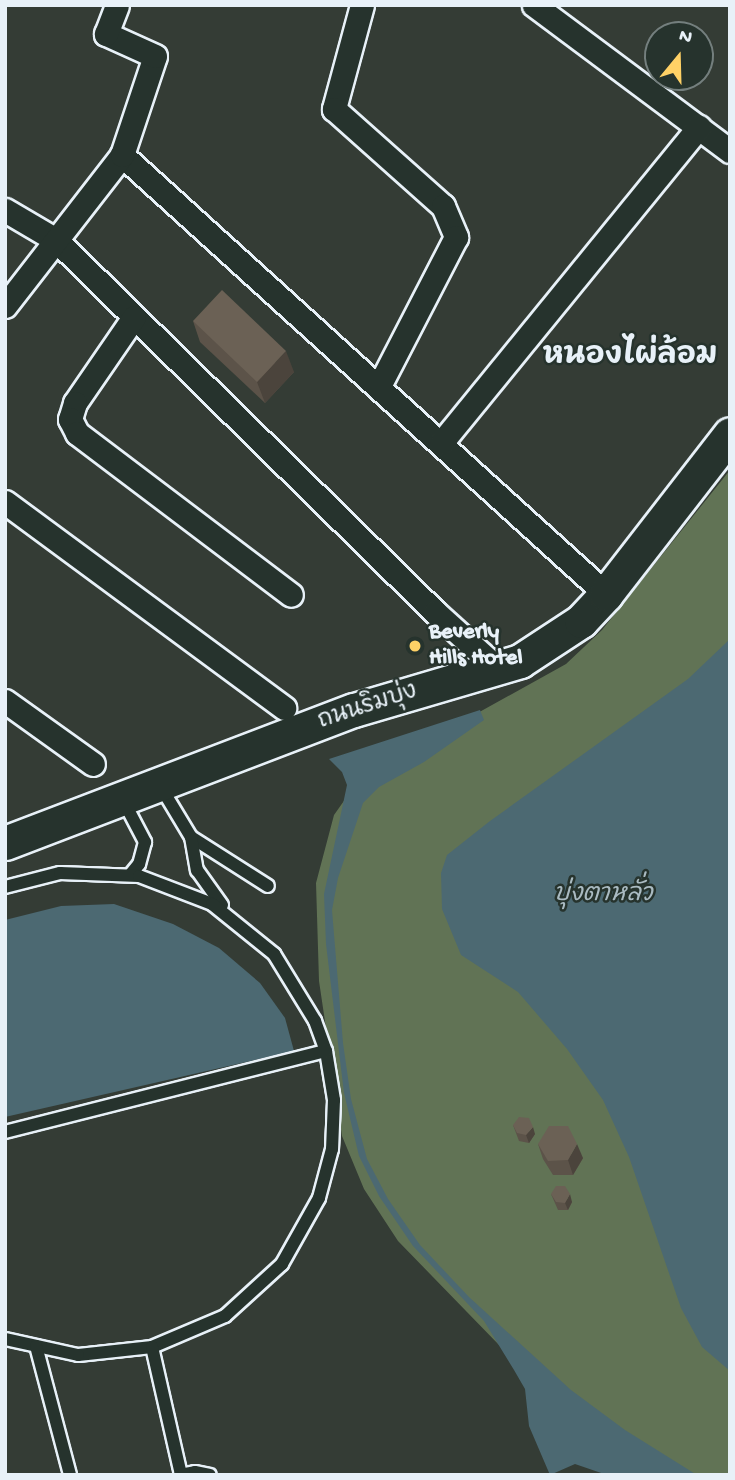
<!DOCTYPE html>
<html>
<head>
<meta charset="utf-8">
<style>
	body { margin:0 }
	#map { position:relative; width:735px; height:1480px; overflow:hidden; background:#343c35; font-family:"Gochi Hand","Playpen Sans Thai",sans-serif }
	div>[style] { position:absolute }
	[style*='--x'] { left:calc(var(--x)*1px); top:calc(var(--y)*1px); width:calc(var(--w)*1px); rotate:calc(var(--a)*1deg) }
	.green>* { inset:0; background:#617355 }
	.water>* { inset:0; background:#4c6972 }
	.roads { filter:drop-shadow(2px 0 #e8f1f8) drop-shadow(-2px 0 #e8f1f8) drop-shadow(0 2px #e8f1f8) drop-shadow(0 -2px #e8f1f8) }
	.lane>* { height:12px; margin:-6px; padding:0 6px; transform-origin:6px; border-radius:6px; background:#26332d }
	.street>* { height:23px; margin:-11.5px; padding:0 11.5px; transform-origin:11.5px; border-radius:11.5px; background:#26332d }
	.secondary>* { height:33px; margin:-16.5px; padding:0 16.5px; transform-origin:16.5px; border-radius:16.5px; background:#26332d }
	.wall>* { inset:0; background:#5c5349 }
	.shaded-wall>* { inset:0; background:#4b443c }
	.building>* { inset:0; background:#6b6155 }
	.dots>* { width:19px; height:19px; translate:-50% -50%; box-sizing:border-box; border:4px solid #26332d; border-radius:50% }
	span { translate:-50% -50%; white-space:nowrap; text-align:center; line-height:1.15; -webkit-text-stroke:5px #26332d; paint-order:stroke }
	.poi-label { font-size:23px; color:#e8f1f8; font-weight:700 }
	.left { translate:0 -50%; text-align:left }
	.street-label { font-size:23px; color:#e8f1f8 }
	.water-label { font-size:24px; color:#aabbc2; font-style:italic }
	.district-label { font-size:30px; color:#e8f1f8; font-weight:700 }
	.frame { position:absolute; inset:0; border:7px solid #e8f1f8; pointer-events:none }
	.north { position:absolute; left:644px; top:21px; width:70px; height:70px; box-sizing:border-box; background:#26332d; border:2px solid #747f7e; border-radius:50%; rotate:19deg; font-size:19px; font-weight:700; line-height:28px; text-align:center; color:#e8f1f8 }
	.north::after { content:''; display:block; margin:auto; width:24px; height:32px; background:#ffd166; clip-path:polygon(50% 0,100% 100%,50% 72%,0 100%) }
</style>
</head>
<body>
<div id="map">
	<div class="green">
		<i style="clip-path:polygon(730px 470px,730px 1475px,661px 1475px,500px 1346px,398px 1241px,364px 1189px,342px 1136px,319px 981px,316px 883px,334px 815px,353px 788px,429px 740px,566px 664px,602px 630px)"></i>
	</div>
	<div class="water">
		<i style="clip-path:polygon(730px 639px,730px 1371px,702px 1347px,681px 1308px,629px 1157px,603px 1100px,567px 1049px,518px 992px,461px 955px,442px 909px,441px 873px,447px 855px,490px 821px,688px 679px)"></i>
		<i style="clip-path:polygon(480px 710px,484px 720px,424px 762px,379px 787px,363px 803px,338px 878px,332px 910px,343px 1043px,351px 1099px,367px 1159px,388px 1199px,420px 1245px,469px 1297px,571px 1390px,625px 1430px,697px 1475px,607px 1475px,575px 1464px,550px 1475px,529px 1426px,525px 1389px,514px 1370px,484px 1321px,413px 1246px,379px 1196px,359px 1156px,344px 1093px,326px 944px,324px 894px,347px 785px,342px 772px,329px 759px)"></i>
		<i style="clip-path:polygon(114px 904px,173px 924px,219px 948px,260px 983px,285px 1018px,294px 1051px,5px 1117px,5px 920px,61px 906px)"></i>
	</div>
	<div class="roads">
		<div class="lane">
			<i style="--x:159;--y:784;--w:62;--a:58.9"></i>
			<i style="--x:191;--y:837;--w:91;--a:32.5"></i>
			<i style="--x:122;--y:798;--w:50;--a:62.4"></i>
			<i style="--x:145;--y:842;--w:23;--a:105"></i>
			<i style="--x:139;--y:864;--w:14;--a:129"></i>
			<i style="--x:191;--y:837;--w:34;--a:80"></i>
			<i style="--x:197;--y:870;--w:43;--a:54.5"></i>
			<i style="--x:5;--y:887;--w:57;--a:-14.3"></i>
			<i style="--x:60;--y:873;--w:79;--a:2.2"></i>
			<i style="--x:139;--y:876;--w:78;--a:21"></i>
			<i style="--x:212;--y:904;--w:80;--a:38.9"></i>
			<i style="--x:274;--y:954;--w:79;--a:58.5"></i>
			<i style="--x:315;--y:1021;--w:32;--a:70"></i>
			<i style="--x:326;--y:1051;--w:50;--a:80.7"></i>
			<i style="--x:334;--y:1100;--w:49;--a:92.3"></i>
			<i style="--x:332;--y:1149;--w:51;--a:104.9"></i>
			<i style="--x:319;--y:1198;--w:76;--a:119.3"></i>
			<i style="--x:282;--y:1264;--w:77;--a:137.6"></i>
			<i style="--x:225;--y:1316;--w:79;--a:157"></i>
			<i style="--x:152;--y:1347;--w:74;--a:173.8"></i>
			<i style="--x:78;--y:1355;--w:75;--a:-167.6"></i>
			<i style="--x:5;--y:1132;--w:331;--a:-14.2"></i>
			<i style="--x:36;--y:1346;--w:133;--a:75.2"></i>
			<i style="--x:152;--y:1347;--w:131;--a:77.2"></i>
			<i style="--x:180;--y:1475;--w:15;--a:-11"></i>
			<i style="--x:195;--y:1472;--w:15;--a:11"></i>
		</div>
		<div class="street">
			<i style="--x:362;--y:5;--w:108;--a:105.1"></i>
			<i style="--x:334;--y:109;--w:146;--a:41.7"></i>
			<i style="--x:443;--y:206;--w:34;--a:67"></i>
			<i style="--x:456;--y:237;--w:168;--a:117.3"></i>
			<i style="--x:534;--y:5;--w:244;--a:36.7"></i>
			<i style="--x:122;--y:155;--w:653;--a:42.21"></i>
			<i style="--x:5;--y:210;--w:59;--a:30.5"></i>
			<i style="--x:56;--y:240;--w:531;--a:44.47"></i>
			<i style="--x:435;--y:612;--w:84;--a:42.1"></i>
			<i style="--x:5;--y:306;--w:191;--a:-52.2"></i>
			<i style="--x:122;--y:155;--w:104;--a:-71.6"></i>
			<i style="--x:155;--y:56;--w:54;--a:-155.8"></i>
			<i style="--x:106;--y:34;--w:31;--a:-69"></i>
			<i style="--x:134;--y:317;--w:104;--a:124.5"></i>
			<i style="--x:75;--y:403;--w:17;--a:107"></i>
			<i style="--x:70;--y:419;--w:16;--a:63"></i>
			<i style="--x:77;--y:433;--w:268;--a:37.1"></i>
			<i style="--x:441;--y:443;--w:408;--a:-50.8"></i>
			<i style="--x:5;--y:502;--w:347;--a:36.4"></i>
			<i style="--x:5;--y:701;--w:108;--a:35.6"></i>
		</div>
		<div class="secondary">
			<i style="--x:5;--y:843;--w:373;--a:-20.9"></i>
			<i style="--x:354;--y:710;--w:173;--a:-16.4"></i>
			<i style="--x:520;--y:661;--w:73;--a:-33.3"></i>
			<i style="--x:581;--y:621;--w:37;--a:-47"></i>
			<i style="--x:606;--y:594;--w:202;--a:-52.2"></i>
		</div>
	</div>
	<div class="wall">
		<i style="clip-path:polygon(193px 321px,294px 372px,265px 403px,200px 342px)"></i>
		<i style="clip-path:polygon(513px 1125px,535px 1134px,529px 1143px,519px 1141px)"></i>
		<i style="clip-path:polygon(538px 1144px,583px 1158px,573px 1175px,553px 1175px,543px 1159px)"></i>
		<i style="clip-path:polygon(551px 1194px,572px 1202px,568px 1210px,558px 1210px)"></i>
	</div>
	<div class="shaded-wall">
		<i style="clip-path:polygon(286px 351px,294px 372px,265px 403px,257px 382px)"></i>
		<i style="clip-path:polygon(533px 1127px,535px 1134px,529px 1143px,526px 1135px)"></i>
		<i style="clip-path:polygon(577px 1144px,583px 1158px,573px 1175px,568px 1160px)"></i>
		<i style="clip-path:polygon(570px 1194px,572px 1202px,568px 1210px,565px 1203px)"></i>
	</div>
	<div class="building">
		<i style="clip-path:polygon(222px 290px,286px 351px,257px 382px,193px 321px)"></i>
		<i style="clip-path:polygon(519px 1117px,529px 1118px,533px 1127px,526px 1135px,517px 1133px,513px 1125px)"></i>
		<i style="clip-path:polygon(549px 1126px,568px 1126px,577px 1144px,568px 1160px,548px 1161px,538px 1144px)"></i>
		<i style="clip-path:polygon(556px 1186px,565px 1186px,570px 1194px,565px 1203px,556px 1202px,551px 1194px)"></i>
	</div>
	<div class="dots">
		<i style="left:415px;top:646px;background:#ffd166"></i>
	</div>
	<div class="poi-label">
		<span class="left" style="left:429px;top:646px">Beverly<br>Hills Hotel</span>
	</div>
	<div class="street-label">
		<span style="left:368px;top:708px;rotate:-18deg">ถนนริมบุ่ง</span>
	</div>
	<div class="water-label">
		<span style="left:603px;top:896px">บุ่งตาหลั่ว</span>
	</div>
	<div class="district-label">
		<span style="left:630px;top:358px">หนองไผ่ล้อม</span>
	</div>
	<div class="frame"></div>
	<div class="north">N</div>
</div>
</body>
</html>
